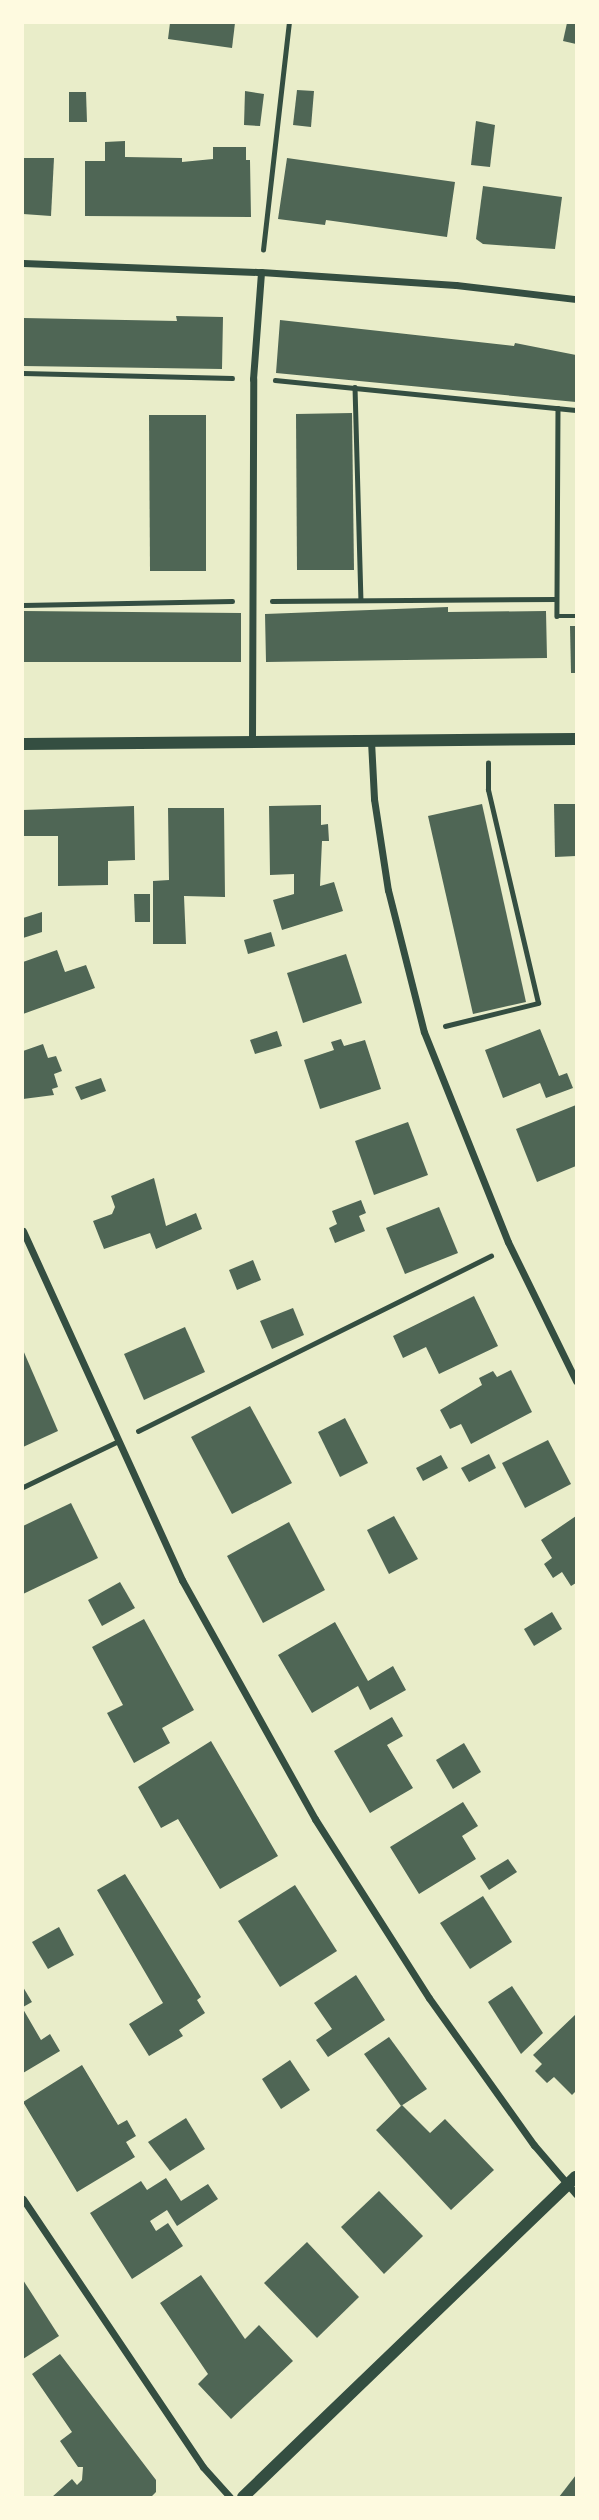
<!DOCTYPE html>
<html>
<head>
<meta charset="utf-8">
<style>
	body { margin:0 }
	#map { position:relative; width:599px; height:2520px; overflow:hidden; background:#e9edc9; font-family:"Source Sans 3",sans-serif }
	div>[style] { position:absolute }
	[style*='--x'] { left:calc(var(--x)*1px); top:calc(var(--y)*1px); width:calc(var(--w)*1px); rotate:calc(var(--a)*1deg) }
	.building>* { inset:0; background:#4f6655 }
	.path>* { height:4.5px; margin:-2.25px; padding:0 2.25px; transform-origin:2.25px; border-radius:2.25px; background:#344e41 }
	.service>* { height:5px; margin:-2.5px; padding:0 2.5px; transform-origin:2.5px; border-radius:2.5px; background:#344e41 }
	.minor>* { height:7px; margin:-3.5px; padding:0 3.5px; transform-origin:3.5px; border-radius:3.5px; background:#344e41 }
	.tertiary>* { height:12px; margin:-6px; padding:0 6px; transform-origin:6px; border-radius:6px; background:#344e41 }
	span { translate:-50% -50%; white-space:nowrap; text-align:center; line-height:1.15; -webkit-text-stroke:7px #fefae0; paint-order:stroke }
	.frame { position:absolute; inset:0; border:24px solid #fefae0; pointer-events:none }
</style>
</head>
<body>
<div id="map">
	<div class="building">
		<i style="clip-path:polygon(170px 23px,235px 23px,232px 48px,168px 39px)"></i>
		<i style="clip-path:polygon(567px 23px,576px 23px,576px 44px,563px 41px)"></i>
		<i style="clip-path:polygon(297px 90px,314px 91px,311px 127px,293px 125px)"></i>
		<i style="clip-path:polygon(245px 91px,264px 94px,260px 126px,244px 125px)"></i>
		<i style="clip-path:polygon(69px 92px,86px 92px,87px 122px,69px 122px)"></i>
		<i style="clip-path:polygon(476px 121px,495px 125px,490px 167px,471px 165px)"></i>
		<i style="clip-path:polygon(125px 141px,125px 157px,182px 158px,182px 162px,213px 159px,213px 147px,246px 147px,246px 160px,250px 160px,251px 217px,85px 216px,85px 161px,105px 161px,105px 142px)"></i>
		<i style="clip-path:polygon(23px 158px,54px 158px,51px 216px,23px 214px)"></i>
		<i style="clip-path:polygon(287px 158px,455px 182px,447px 237px,326px 220px,325px 225px,278px 219px)"></i>
		<i style="clip-path:polygon(483px 186px,562px 197px,555px 249px,483px 244px,476px 239px)"></i>
		<i style="clip-path:polygon(176px 316px,223px 317px,222px 369px,23px 366px,23px 318px,177px 321px)"></i>
		<i style="clip-path:polygon(280px 320px,514px 346px,515px 343px,576px 355px,576px 402px,276px 373px)"></i>
		<i style="clip-path:polygon(352px 413px,354px 570px,297px 570px,296px 414px)"></i>
		<i style="clip-path:polygon(149px 415px,206px 415px,206px 571px,150px 571px)"></i>
		<i style="clip-path:polygon(448px 607px,448px 612px,546px 611px,547px 658px,266px 662px,265px 614px)"></i>
		<i style="clip-path:polygon(23px 611px,241px 613px,241px 662px,23px 662px)"></i>
		<i style="clip-path:polygon(570px 626px,576px 626px,576px 673px,571px 673px)"></i>
		<i style="clip-path:polygon(482px 804px,526px 1002px,473px 1014px,428px 816px)"></i>
		<i style="clip-path:polygon(554px 804px,576px 804px,576px 856px,555px 857px)"></i>
		<i style="clip-path:polygon(321px 805px,321px 825px,328px 824px,329px 841px,322px 841px,320px 886px,334px 882px,343px 911px,282px 930px,273px 900px,294px 894px,294px 874px,270px 875px,269px 806px)"></i>
		<i style="clip-path:polygon(134px 806px,135px 860px,108px 861px,108px 885px,58px 886px,58px 836px,23px 836px,23px 810px)"></i>
		<i style="clip-path:polygon(168px 808px,224px 808px,225px 897px,184px 896px,186px 944px,153px 944px,153px 881px,169px 880px)"></i>
		<i style="clip-path:polygon(134px 894px,150px 894px,150px 922px,135px 922px)"></i>
		<i style="clip-path:polygon(42px 912px,42px 932px,23px 938px,23px 918px)"></i>
		<i style="clip-path:polygon(271px 932px,275px 946px,248px 954px,244px 940px)"></i>
		<i style="clip-path:polygon(57px 950px,65px 972px,86px 965px,95px 988px,23px 1014px,23px 962px)"></i>
		<i style="clip-path:polygon(346px 954px,362px 1003px,303px 1023px,287px 973px)"></i>
		<i style="clip-path:polygon(540px 1029px,559px 1076px,567px 1073px,573px 1088px,546px 1098px,540px 1083px,503px 1098px,485px 1050px)"></i>
		<i style="clip-path:polygon(277px 1031px,282px 1046px,255px 1054px,250px 1040px)"></i>
		<i style="clip-path:polygon(341px 1039px,344px 1046px,365px 1040px,381px 1089px,320px 1109px,304px 1060px,334px 1050px,331px 1042px)"></i>
		<i style="clip-path:polygon(43px 1044px,48px 1058px,56px 1056px,62px 1071px,54px 1074px,58px 1087px,52px 1089px,54px 1095px,23px 1099px,23px 1051px)"></i>
		<i style="clip-path:polygon(101px 1078px,106px 1091px,81px 1100px,75px 1087px)"></i>
		<i style="clip-path:polygon(576px 1105px,576px 1166px,537px 1182px,516px 1129px)"></i>
		<i style="clip-path:polygon(408px 1122px,428px 1175px,374px 1195px,355px 1141px)"></i>
		<i style="clip-path:polygon(154px 1178px,166px 1226px,196px 1213px,202px 1229px,156px 1249px,150px 1233px,104px 1249px,93px 1221px,112px 1214px,115px 1207px,111px 1196px)"></i>
		<i style="clip-path:polygon(361px 1200px,366px 1213px,359px 1216px,365px 1231px,335px 1243px,329px 1228px,337px 1224px,332px 1211px)"></i>
		<i style="clip-path:polygon(439px 1207px,458px 1253px,405px 1274px,386px 1228px)"></i>
		<i style="clip-path:polygon(253px 1260px,261px 1280px,237px 1290px,229px 1270px)"></i>
		<i style="clip-path:polygon(474px 1296px,498px 1346px,439px 1374px,426px 1347px,403px 1358px,393px 1336px)"></i>
		<i style="clip-path:polygon(293px 1308px,304px 1335px,272px 1349px,260px 1321px)"></i>
		<i style="clip-path:polygon(185px 1327px,205px 1372px,144px 1400px,124px 1354px)"></i>
		<i style="clip-path:polygon(23px 1350px,58px 1431px,23px 1447px)"></i>
		<i style="clip-path:polygon(511px 1370px,532px 1412px,471px 1444px,461px 1424px,450px 1429px,440px 1410px,482px 1385px,479px 1378px,493px 1371px,497px 1377px)"></i>
		<i style="clip-path:polygon(250px 1406px,292px 1483px,232px 1514px,191px 1437px)"></i>
		<i style="clip-path:polygon(345px 1418px,368px 1463px,340px 1477px,318px 1432px)"></i>
		<i style="clip-path:polygon(548px 1440px,571px 1484px,525px 1508px,502px 1463px)"></i>
		<i style="clip-path:polygon(489px 1454px,496px 1468px,469px 1482px,461px 1468px)"></i>
		<i style="clip-path:polygon(441px 1455px,448px 1468px,423px 1481px,416px 1468px)"></i>
		<i style="clip-path:polygon(71px 1503px,98px 1558px,23px 1594px,23px 1526px)"></i>
		<i style="clip-path:polygon(394px 1516px,418px 1559px,389px 1574px,367px 1530px)"></i>
		<i style="clip-path:polygon(576px 1516px,576px 1583px,571px 1586px,562px 1572px,553px 1578px,544px 1564px,552px 1558px,541px 1540px)"></i>
		<i style="clip-path:polygon(289px 1522px,325px 1590px,263px 1623px,227px 1556px)"></i>
		<i style="clip-path:polygon(120px 1582px,135px 1608px,102px 1626px,88px 1600px)"></i>
		<i style="clip-path:polygon(552px 1612px,562px 1629px,534px 1646px,524px 1629px)"></i>
		<i style="clip-path:polygon(144px 1619px,194px 1710px,162px 1728px,170px 1743px,134px 1763px,107px 1713px,123px 1705px,92px 1647px)"></i>
		<i style="clip-path:polygon(335px 1622px,368px 1681px,393px 1666px,406px 1690px,370px 1710px,358px 1686px,312px 1713px,278px 1655px)"></i>
		<i style="clip-path:polygon(392px 1717px,403px 1736px,387px 1745px,413px 1788px,370px 1813px,334px 1751px)"></i>
		<i style="clip-path:polygon(211px 1741px,278px 1856px,220px 1889px,178px 1819px,161px 1828px,138px 1787px)"></i>
		<i style="clip-path:polygon(464px 1743px,481px 1772px,453px 1789px,436px 1760px)"></i>
		<i style="clip-path:polygon(463px 1802px,478px 1826px,462px 1836px,476px 1859px,419px 1894px,390px 1847px)"></i>
		<i style="clip-path:polygon(508px 1859px,517px 1872px,489px 1890px,480px 1876px)"></i>
		<i style="clip-path:polygon(125px 1874px,201px 1997px,197px 2000px,205px 2013px,179px 2030px,183px 2036px,149px 2056px,129px 2024px,163px 2003px,97px 1890px)"></i>
		<i style="clip-path:polygon(295px 1885px,337px 1951px,280px 1987px,238px 1921px)"></i>
		<i style="clip-path:polygon(483px 1896px,512px 1942px,470px 1969px,440px 1923px)"></i>
		<i style="clip-path:polygon(59px 1927px,74px 1955px,48px 1969px,32px 1942px)"></i>
		<i style="clip-path:polygon(356px 1975px,385px 2020px,328px 2057px,316px 2040px,332px 2029px,314px 2003px)"></i>
		<i style="clip-path:polygon(512px 1986px,543px 2033px,521px 2054px,488px 2002px)"></i>
		<i style="clip-path:polygon(23px 1987px,32px 2002px,23px 2007px)"></i>
		<i style="clip-path:polygon(23px 2009px,41px 2040px,50px 2034px,60px 2051px,23px 2073px)"></i>
		<i style="clip-path:polygon(576px 2014px,576px 2091px,572px 2095px,554px 2077px,547px 2083px,535px 2071px,542px 2064px,533px 2055px)"></i>
		<i style="clip-path:polygon(389px 2037px,427px 2089px,401px 2106px,364px 2054px)"></i>
		<i style="clip-path:polygon(290px 2060px,310px 2090px,281px 2109px,262px 2079px)"></i>
		<i style="clip-path:polygon(82px 2065px,118px 2125px,127px 2120px,136px 2136px,126px 2142px,135px 2157px,77px 2192px,23px 2102px)"></i>
		<i style="clip-path:polygon(402px 2105px,430px 2133px,445px 2119px,494px 2170px,451px 2210px,376px 2130px)"></i>
		<i style="clip-path:polygon(186px 2118px,205px 2149px,170px 2171px,148px 2142px)"></i>
		<i style="clip-path:polygon(166px 2178px,181px 2201px,208px 2184px,218px 2199px,177px 2226px,167px 2210px,150px 2221px,156px 2231px,168px 2223px,183px 2246px,132px 2279px,90px 2213px,141px 2181px,147px 2190px)"></i>
		<i style="clip-path:polygon(379px 2191px,423px 2236px,384px 2274px,341px 2227px)"></i>
		<i style="clip-path:polygon(307px 2242px,359px 2297px,317px 2338px,264px 2283px)"></i>
		<i style="clip-path:polygon(201px 2275px,245px 2339px,259px 2325px,293px 2361px,231px 2419px,198px 2384px,208px 2374px,160px 2303px)"></i>
		<i style="clip-path:polygon(23px 2280px,59px 2336px,23px 2359px)"></i>
		<i style="clip-path:polygon(60px 2354px,156px 2480px,156px 2492px,151px 2497px,52px 2497px,72px 2479px,77px 2485px,82px 2480px,83px 2467px,78px 2467px,60px 2441px,72px 2432px,32px 2374px)"></i>
		<i style="clip-path:polygon(576px 2475px,576px 2497px,559px 2497px)"></i>
	</div>
	<div class="path">
		<i style="--x:263;--y:250;--w:228;--a:-83.5"></i>
		<i style="--x:23;--y:373;--w:209;--a:1.4"></i>
		<i style="--x:275;--y:380;--w:302;--a:5.7"></i>
		<i style="--x:355;--y:387;--w:213;--a:88.4"></i>
		<i style="--x:558;--y:408;--w:208;--a:90.3"></i>
		<i style="--x:557;--y:616;--w:19;--a:0"></i>
		<i style="--x:272;--y:601;--w:284;--a:-0.4"></i>
		<i style="--x:23;--y:605;--w:209;--a:-1.1"></i>
		<i style="--x:445;--y:1026;--w:96;--a:-13.9"></i>
		<i style="--x:538;--y:1003;--w:219;--a:-103.2"></i>
		<i style="--x:488;--y:790;--w:27;--a:-90"></i>
		<i style="--x:138;--y:1431;--w:394;--a:-26.4"></i>
	</div>
	<div class="service">
		<i style="--x:23;--y:1487;--w:103;--a:-25.8"></i>
	</div>
	<div class="minor">
		<i style="--x:23;--y:263;--w:238;--a:2.2"></i>
		<i style="--x:261;--y:272;--w:195;--a:3.8"></i>
		<i style="--x:456;--y:285;--w:121;--a:6.7"></i>
		<i style="--x:252;--y:741;--w:362;--a:-89.8"></i>
		<i style="--x:253;--y:379;--w:107;--a:-85.7"></i>
		<i style="--x:371;--y:741;--w:58;--a:87"></i>
		<i style="--x:374;--y:799;--w:92;--a:81.3"></i>
		<i style="--x:388;--y:890;--w:146;--a:75.8"></i>
		<i style="--x:424;--y:1032;--w:226;--a:68.2"></i>
		<i style="--x:508;--y:1242;--w:155;--a:63.9"></i>
		<i style="--x:23;--y:1231;--w:384;--a:65.5"></i>
		<i style="--x:182;--y:1580;--w:274;--a:60.9"></i>
		<i style="--x:315;--y:1819;--w:212;--a:57.5"></i>
		<i style="--x:429;--y:1998;--w:181;--a:54.5"></i>
		<i style="--x:534;--y:2145;--w:65;--a:49.4"></i>
		<i style="--x:23;--y:2199;--w:323;--a:56.1"></i>
		<i style="--x:203;--y:2467;--w:40;--a:48"></i>
	</div>
	<div class="tertiary">
		<i style="--x:23;--y:744;--w:553;--a:-0.52"></i>
		<i style="--x:243;--y:2497;--w:462;--a:-43.9"></i>
	</div>
	<div class="frame"></div>
</div>
</body>
</html>
